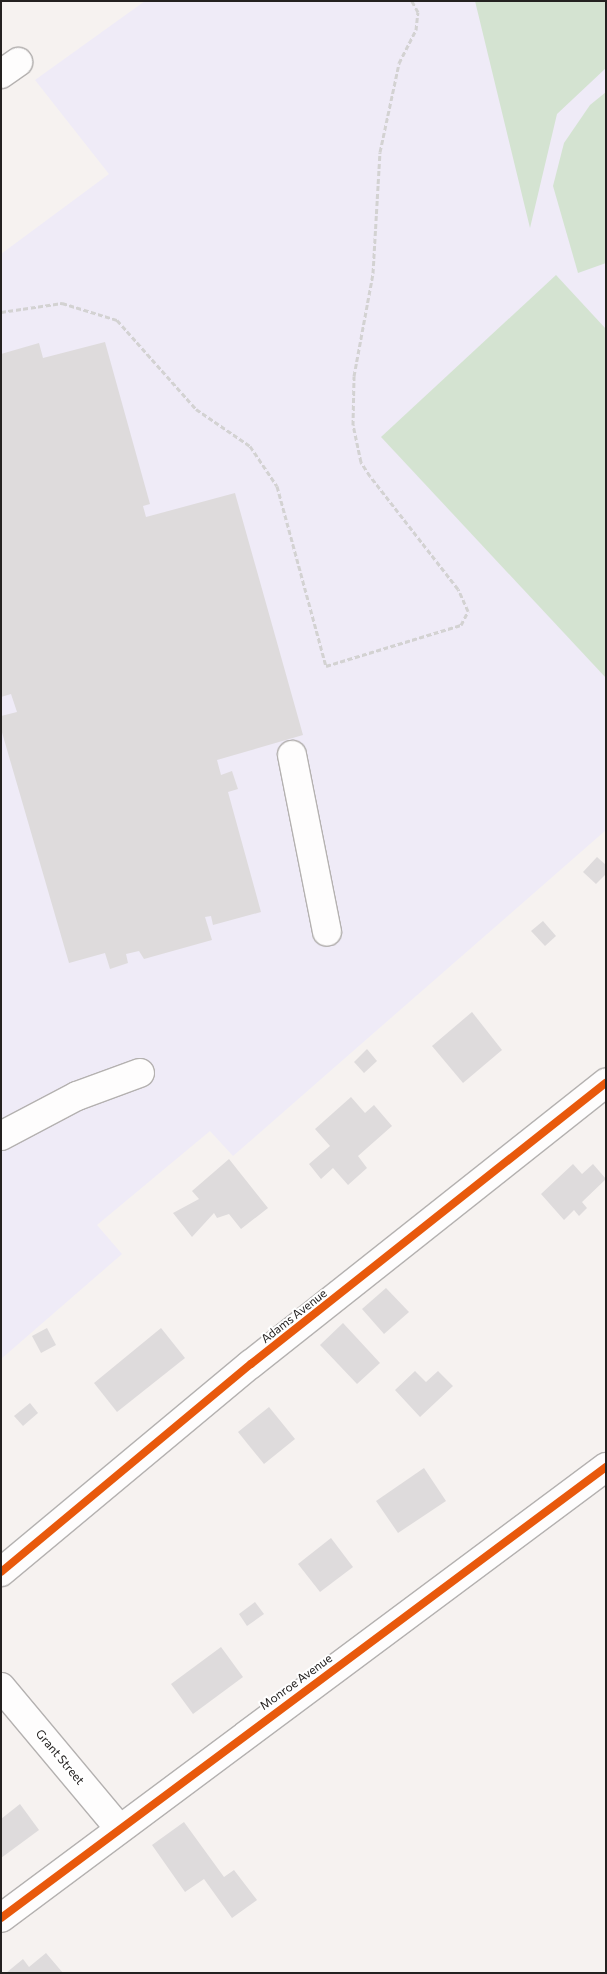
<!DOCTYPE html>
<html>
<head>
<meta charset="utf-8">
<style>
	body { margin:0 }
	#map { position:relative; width:607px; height:1974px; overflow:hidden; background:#f6f2f0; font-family:Commissioner,sans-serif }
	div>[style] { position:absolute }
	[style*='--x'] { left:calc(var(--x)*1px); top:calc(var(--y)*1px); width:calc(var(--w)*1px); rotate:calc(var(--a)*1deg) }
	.education>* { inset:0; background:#efebf7 }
	.green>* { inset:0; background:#d4e3d1 }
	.building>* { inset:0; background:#dedbdc }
	.path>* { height:3px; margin-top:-1.5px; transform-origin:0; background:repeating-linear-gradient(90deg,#d3d2d2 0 5px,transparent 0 7.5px) }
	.roads { filter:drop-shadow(1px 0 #b4b1b0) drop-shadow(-1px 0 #b4b1b0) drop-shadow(0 1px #b4b1b0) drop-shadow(0 -1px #b4b1b0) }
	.minor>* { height:28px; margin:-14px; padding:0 14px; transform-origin:14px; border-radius:14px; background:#fefdfd }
	.cycleway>* { height:8px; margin:-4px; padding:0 4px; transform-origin:4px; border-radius:4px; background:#e8590c }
	span { translate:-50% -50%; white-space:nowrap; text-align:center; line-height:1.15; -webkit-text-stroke:4px #fff; paint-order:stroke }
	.street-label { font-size:12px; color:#242120 }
	.frame { position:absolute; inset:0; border:2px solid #242120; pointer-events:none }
</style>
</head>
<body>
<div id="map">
	<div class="education">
		<i style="clip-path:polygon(145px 1px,606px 1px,606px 830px,233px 1156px,210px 1131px,97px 1225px,122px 1254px,1px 1359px,1px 254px,109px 174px,35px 80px)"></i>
	</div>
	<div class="green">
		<i style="clip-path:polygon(475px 1px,606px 1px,606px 68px,557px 114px,530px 228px)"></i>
		<i style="clip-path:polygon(606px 92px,606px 263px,578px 273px,553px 186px,564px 143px,590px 105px)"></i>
		<i style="clip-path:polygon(556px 275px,606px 329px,606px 678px,381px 437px)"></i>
	</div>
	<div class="building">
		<i style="clip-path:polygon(105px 342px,150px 504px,143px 506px,146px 517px,235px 493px,303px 735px,217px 760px,221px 775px,232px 771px,238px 789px,228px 792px,261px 912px,213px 925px,211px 916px,205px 917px,212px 940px,144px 959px,139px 951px,126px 954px,128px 963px,110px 969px,105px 953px,69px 963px,1px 729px,1px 716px,17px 712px,11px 694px,1px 697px,1px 354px,39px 343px,43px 358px)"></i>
		<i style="clip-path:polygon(597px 857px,606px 865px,606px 874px,596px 884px,583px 872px)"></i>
		<i style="clip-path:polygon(543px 921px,556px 936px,545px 946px,531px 931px)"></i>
		<i style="clip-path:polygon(472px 1012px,502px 1050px,463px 1083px,432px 1046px)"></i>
		<i style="clip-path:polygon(367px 1049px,377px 1061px,364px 1073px,354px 1062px)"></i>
		<i style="clip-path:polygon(351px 1097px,365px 1113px,374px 1105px,392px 1126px,358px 1156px,367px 1168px,348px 1185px,333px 1168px,321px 1179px,309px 1164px,330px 1146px,315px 1129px)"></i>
		<i style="clip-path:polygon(229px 1159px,268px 1208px,241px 1229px,229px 1214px,217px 1218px,214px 1213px,192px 1237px,173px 1213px,199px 1199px,192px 1191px)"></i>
		<i style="clip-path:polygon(573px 1164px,582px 1174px,593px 1164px,606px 1179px,582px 1202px,587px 1208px,579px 1216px,574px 1210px,564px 1220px,541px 1194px)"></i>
		<i style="clip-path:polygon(386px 1288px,409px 1312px,384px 1334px,362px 1309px)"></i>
		<i style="clip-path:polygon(343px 1323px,380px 1363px,357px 1384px,320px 1345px)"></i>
		<i style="clip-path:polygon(47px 1328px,56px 1345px,41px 1353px,32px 1336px)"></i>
		<i style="clip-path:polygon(161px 1328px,185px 1358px,117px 1412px,94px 1383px)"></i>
		<i style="clip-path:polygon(415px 1371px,426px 1382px,438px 1371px,453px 1386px,420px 1417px,395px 1390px)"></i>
		<i style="clip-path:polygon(30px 1403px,38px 1413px,23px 1426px,14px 1416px)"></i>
		<i style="clip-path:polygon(269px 1407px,295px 1439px,264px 1464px,238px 1432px)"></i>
		<i style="clip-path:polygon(424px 1468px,446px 1501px,398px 1533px,376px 1501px)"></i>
		<i style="clip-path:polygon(331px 1538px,353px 1567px,320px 1592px,298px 1564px)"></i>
		<i style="clip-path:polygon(255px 1602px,264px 1614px,247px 1626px,239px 1614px)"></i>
		<i style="clip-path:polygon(221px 1647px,243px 1677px,193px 1714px,171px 1684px)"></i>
		<i style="clip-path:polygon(20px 1804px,39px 1830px,1px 1858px,1px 1819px)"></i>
		<i style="clip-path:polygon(184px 1822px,224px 1877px,234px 1870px,257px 1900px,232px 1918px,204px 1879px,185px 1892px,152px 1845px)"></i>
		<i style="clip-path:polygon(46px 1953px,63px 1973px,6px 1973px,23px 1959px,29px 1967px)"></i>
	</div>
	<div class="path">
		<i style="--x:1;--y:312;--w:62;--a:-8.4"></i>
		<i style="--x:62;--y:303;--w:58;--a:17.2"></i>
		<i style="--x:117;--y:320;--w:119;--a:48.4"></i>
		<i style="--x:196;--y:409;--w:65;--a:34.4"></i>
		<i style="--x:250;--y:446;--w:48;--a:56"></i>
		<i style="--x:277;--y:486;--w:187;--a:74.8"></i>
		<i style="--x:326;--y:666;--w:141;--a:-16.9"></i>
		<i style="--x:461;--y:625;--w:16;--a:-63"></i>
		<i style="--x:468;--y:611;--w:24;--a:-114"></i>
		<i style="--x:458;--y:589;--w:143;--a:-127.9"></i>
		<i style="--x:370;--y:476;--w:17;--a:-123"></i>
		<i style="--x:361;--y:462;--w:38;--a:-102"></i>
		<i style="--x:353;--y:425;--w:49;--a:-88.8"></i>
		<i style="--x:354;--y:376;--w:105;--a:-79.5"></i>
		<i style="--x:373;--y:273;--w:121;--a:-86.7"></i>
		<i style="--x:380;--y:152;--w:91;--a:-77.9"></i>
		<i style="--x:399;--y:63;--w:37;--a:-63"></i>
		<i style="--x:416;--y:30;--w:18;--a:-84"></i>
		<i style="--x:418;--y:12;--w:13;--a:-119"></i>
	</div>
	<div class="roads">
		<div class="minor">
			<i style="--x:1;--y:74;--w:21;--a:-35"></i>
			<i style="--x:292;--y:755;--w:180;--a:78.8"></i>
			<i style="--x:1;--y:1136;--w:86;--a:-27.8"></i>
			<i style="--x:77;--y:1096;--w:67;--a:-20.1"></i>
			<i style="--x:1;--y:1572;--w:325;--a:-39.8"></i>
			<i style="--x:251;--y:1364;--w:453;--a:-38.4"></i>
			<i style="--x:1;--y:1687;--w:182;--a:50.1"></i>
			<i style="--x:1;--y:1918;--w:755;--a:-36.7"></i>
		</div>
	</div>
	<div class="cycleway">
		<i style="--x:1;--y:1572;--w:325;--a:-39.8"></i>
		<i style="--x:251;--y:1364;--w:453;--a:-38.4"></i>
		<i style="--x:1;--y:1918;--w:755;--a:-36.7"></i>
	</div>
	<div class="street-label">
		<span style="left:294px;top:1316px;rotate:-38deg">Adams Avenue</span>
		<span style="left:296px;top:1682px;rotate:-36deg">Monroe Avenue</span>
		<span style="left:60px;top:1757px;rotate:50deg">Grant Street</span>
	</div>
	<div class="frame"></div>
</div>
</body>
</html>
